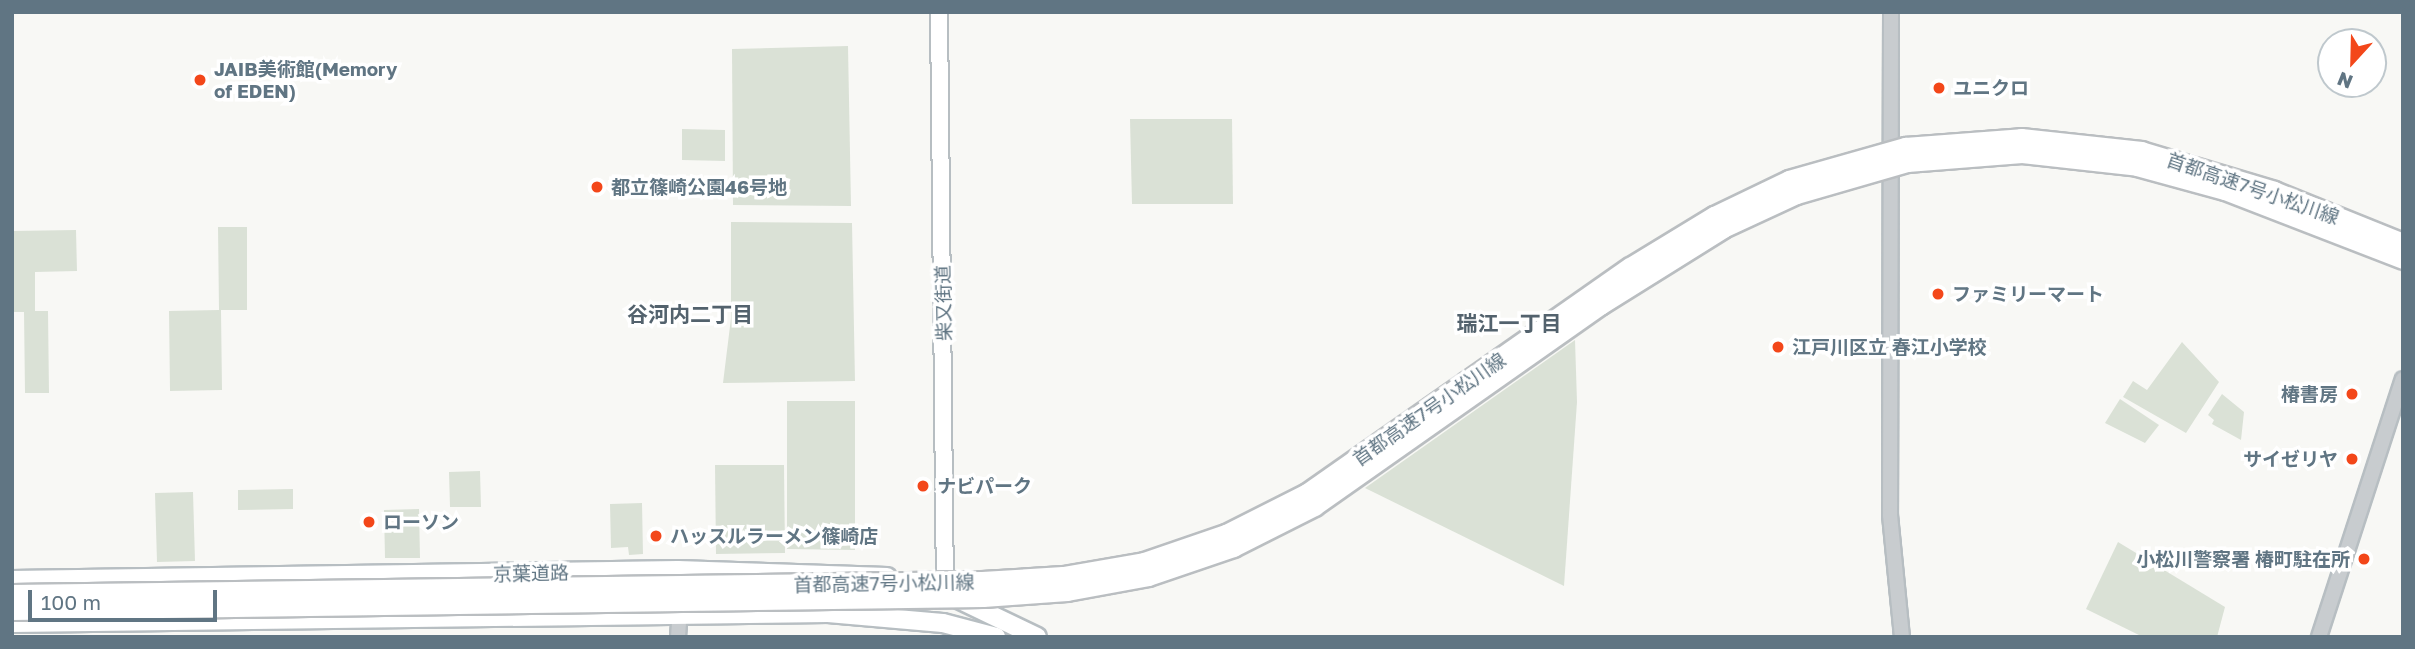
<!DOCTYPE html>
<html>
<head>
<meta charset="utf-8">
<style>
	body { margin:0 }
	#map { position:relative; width:2415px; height:649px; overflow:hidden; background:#f8f8f5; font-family:"Golos Text","Noto Sans JP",sans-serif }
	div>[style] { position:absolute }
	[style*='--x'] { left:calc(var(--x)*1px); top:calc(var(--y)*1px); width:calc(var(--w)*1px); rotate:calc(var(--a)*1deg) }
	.green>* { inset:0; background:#dae1d6 }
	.roads { filter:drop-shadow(2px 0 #b7bec2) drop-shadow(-2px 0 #b7bec2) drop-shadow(0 2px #b7bec2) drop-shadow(0 -2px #b7bec2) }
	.tertiary>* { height:14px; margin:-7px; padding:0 7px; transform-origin:7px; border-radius:7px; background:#c8cccf }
	.secondary>* { height:16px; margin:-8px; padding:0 8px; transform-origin:8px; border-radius:8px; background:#fff }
	.trunk>* { height:18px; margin:-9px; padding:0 9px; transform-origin:9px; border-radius:9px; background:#fff }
	.bridges { filter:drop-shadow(2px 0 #babec1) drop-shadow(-2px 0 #babec1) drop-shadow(0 2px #babec1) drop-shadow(0 -2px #babec1) }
	.motorway-bridge>* { height:19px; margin:-9.5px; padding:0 9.5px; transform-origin:9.5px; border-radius:9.5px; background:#fff }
	.dots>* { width:19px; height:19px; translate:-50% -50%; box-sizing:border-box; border:4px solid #fff; border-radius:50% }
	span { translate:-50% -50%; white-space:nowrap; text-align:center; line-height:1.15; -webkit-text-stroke:7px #fff; paint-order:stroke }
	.poi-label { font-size:19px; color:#607583; font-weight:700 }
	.left { translate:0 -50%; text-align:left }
	.right { translate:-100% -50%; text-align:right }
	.street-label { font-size:19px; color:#607583 }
	.neighbourhood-label { font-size:21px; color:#53626d; font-weight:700 }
	.frame { position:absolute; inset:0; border:14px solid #607583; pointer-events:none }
	.north { position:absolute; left:2317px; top:28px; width:70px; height:70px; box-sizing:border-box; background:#fff; border:2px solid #bfc8cd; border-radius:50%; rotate:202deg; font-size:19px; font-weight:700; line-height:28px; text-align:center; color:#607583 }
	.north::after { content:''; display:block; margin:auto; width:24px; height:32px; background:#f3471a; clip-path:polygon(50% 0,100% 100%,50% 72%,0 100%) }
	.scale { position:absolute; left:28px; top:590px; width:189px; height:32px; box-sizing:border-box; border:4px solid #607583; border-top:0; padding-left:9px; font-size:21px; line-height:24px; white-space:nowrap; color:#607583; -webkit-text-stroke:5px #fff; paint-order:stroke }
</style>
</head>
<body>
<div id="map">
	<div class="green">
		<i style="clip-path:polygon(848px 46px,851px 206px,733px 205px,732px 49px)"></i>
		<i style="clip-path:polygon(1130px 119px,1232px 119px,1233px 204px,1132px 204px)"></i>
		<i style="clip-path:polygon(682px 129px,725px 130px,725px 161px,682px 160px)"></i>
		<i style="clip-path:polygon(731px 222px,852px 223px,855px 381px,723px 383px,731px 318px)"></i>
		<i style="clip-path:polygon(218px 227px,247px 227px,247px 310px,221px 310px,222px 390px,170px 391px,169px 311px,219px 310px)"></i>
		<i style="clip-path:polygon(76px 230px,77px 271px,35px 272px,35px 311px,48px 311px,49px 393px,25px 393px,24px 312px,12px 312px,12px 231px)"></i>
		<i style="clip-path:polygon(1575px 340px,1577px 402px,1564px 586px,1365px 488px)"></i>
		<i style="clip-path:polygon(2182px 342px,2219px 382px,2186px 433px,2123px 397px,2133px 381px,2147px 390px)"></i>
		<i style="clip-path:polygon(2222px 394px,2244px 412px,2241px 440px,2212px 424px,2214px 420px,2208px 415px)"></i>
		<i style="clip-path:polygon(2120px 399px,2159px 425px,2145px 443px,2105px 423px)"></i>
		<i style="clip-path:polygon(787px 401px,855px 401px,855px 550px,787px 549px)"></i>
		<i style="clip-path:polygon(715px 465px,784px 465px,785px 553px,716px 554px)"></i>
		<i style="clip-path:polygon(480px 471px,481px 507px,450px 507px,449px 472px)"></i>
		<i style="clip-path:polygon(293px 489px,293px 509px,238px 510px,238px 490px)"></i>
		<i style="clip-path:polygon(193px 492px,195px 561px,157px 562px,155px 493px)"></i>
		<i style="clip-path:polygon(642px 503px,643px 554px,629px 555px,628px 547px,611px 548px,610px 504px)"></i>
		<i style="clip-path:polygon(419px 509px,420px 558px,385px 558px,384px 510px)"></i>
		<i style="clip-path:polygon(2118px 542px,2225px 607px,2217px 637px,2143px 637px,2086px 609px)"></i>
	</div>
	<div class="roads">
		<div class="tertiary">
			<i style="--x:1891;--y:12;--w:503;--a:90.11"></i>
			<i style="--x:1890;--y:515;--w:123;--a:84.4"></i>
			<i style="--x:678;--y:637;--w:26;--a:-86"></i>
			<i style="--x:2319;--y:637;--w:271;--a:-72"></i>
		</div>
		<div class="secondary">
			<i style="--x:939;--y:12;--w:581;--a:89.41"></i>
		</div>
		<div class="trunk">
			<i style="--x:12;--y:580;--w:666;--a:-0.86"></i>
			<i style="--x:678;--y:570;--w:209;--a:1.9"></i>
			<i style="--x:954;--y:597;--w:92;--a:25.7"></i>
			<i style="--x:12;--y:623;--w:816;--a:-0.7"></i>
			<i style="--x:828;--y:613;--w:115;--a:5"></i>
			<i style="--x:943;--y:623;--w:55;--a:14.8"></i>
		</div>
	</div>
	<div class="bridges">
		<div class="motorway-bridge">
			<i style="--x:12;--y:594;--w:970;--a:-0.77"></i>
			<i style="--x:982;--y:581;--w:81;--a:-3.5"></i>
			<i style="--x:1063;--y:576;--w:82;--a:-9.8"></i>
			<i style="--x:1144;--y:562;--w:87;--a:-18.9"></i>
			<i style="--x:1226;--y:534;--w:91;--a:-26.8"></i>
			<i style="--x:1307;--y:493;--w:394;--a:-35"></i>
			<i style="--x:1630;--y:267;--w:98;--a:-31.3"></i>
			<i style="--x:1714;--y:216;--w:83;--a:-25.6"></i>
			<i style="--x:1789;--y:180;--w:121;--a:-15.9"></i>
			<i style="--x:1905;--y:147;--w:116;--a:-4.4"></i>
			<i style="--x:2021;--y:138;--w:121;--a:6.2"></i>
			<i style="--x:2141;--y:151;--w:139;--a:16.7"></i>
			<i style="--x:2274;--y:191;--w:139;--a:22"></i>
			<i style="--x:12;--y:610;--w:971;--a:-0.77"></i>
			<i style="--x:983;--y:597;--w:84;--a:-4.1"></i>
			<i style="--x:1067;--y:591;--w:82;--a:-10.5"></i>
			<i style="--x:1148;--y:576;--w:90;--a:-18.8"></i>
			<i style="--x:1233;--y:547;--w:91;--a:-26.8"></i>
			<i style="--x:1314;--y:506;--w:350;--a:-35.1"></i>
			<i style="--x:1600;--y:305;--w:145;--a:-32"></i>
			<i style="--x:1723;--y:228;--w:81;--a:-25"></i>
			<i style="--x:1796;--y:194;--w:116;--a:-16.1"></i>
			<i style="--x:1907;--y:162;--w:115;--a:-4.5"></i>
			<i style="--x:2022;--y:153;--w:116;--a:6.4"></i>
			<i style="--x:2137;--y:166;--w:91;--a:15.3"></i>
			<i style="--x:2225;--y:190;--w:191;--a:21.2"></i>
		</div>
	</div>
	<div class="dots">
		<i style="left:200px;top:80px;background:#f3471a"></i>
		<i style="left:1939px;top:88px;background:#f3471a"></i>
		<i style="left:597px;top:187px;background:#f3471a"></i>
		<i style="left:1938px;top:294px;background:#f3471a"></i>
		<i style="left:1778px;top:347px;background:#f3471a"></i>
		<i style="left:2352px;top:394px;background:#f3471a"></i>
		<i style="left:2352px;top:459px;background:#f3471a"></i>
		<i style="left:923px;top:486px;background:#f3471a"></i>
		<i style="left:369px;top:522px;background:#f3471a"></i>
		<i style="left:656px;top:536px;background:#f3471a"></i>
		<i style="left:2364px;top:559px;background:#f3471a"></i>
	</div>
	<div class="poi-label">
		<span class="left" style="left:214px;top:80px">JAIB美術館(Memory<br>of EDEN)</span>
		<span class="left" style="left:1953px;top:88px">ユニクロ</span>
		<span class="left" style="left:611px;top:187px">都立篠崎公園46号地</span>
		<span class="left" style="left:1952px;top:294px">ファミリーマート</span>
		<span class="left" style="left:1792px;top:347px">江戸川区立 春江小学校</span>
		<span class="right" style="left:2338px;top:394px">椿書房</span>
		<span class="right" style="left:2338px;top:459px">サイゼリヤ</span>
		<span class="left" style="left:937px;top:486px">ナビパーク</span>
		<span class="left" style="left:383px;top:522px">ローソン</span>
		<span class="left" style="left:670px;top:536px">ハッスルラーメン篠崎店</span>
		<span class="right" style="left:2350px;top:559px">小松川警察署 椿町駐在所</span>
	</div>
	<div class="street-label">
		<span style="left:2253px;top:188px;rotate:19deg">首都高速7号小松川線</span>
		<span style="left:943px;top:303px;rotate:-91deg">柴又街道</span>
		<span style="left:1429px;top:409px;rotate:-35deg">首都高速7号小松川線</span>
		<span style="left:531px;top:573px;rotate:-1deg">京葉道路</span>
		<span style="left:884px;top:583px;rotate:-1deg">首都高速7号小松川線</span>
	</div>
	<div class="neighbourhood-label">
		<span style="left:690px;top:314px">谷河内二丁目</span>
		<span style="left:1509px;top:323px">瑞江一丁目</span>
	</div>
	<div class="frame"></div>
	<div class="north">N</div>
	<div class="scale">100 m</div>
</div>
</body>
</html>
